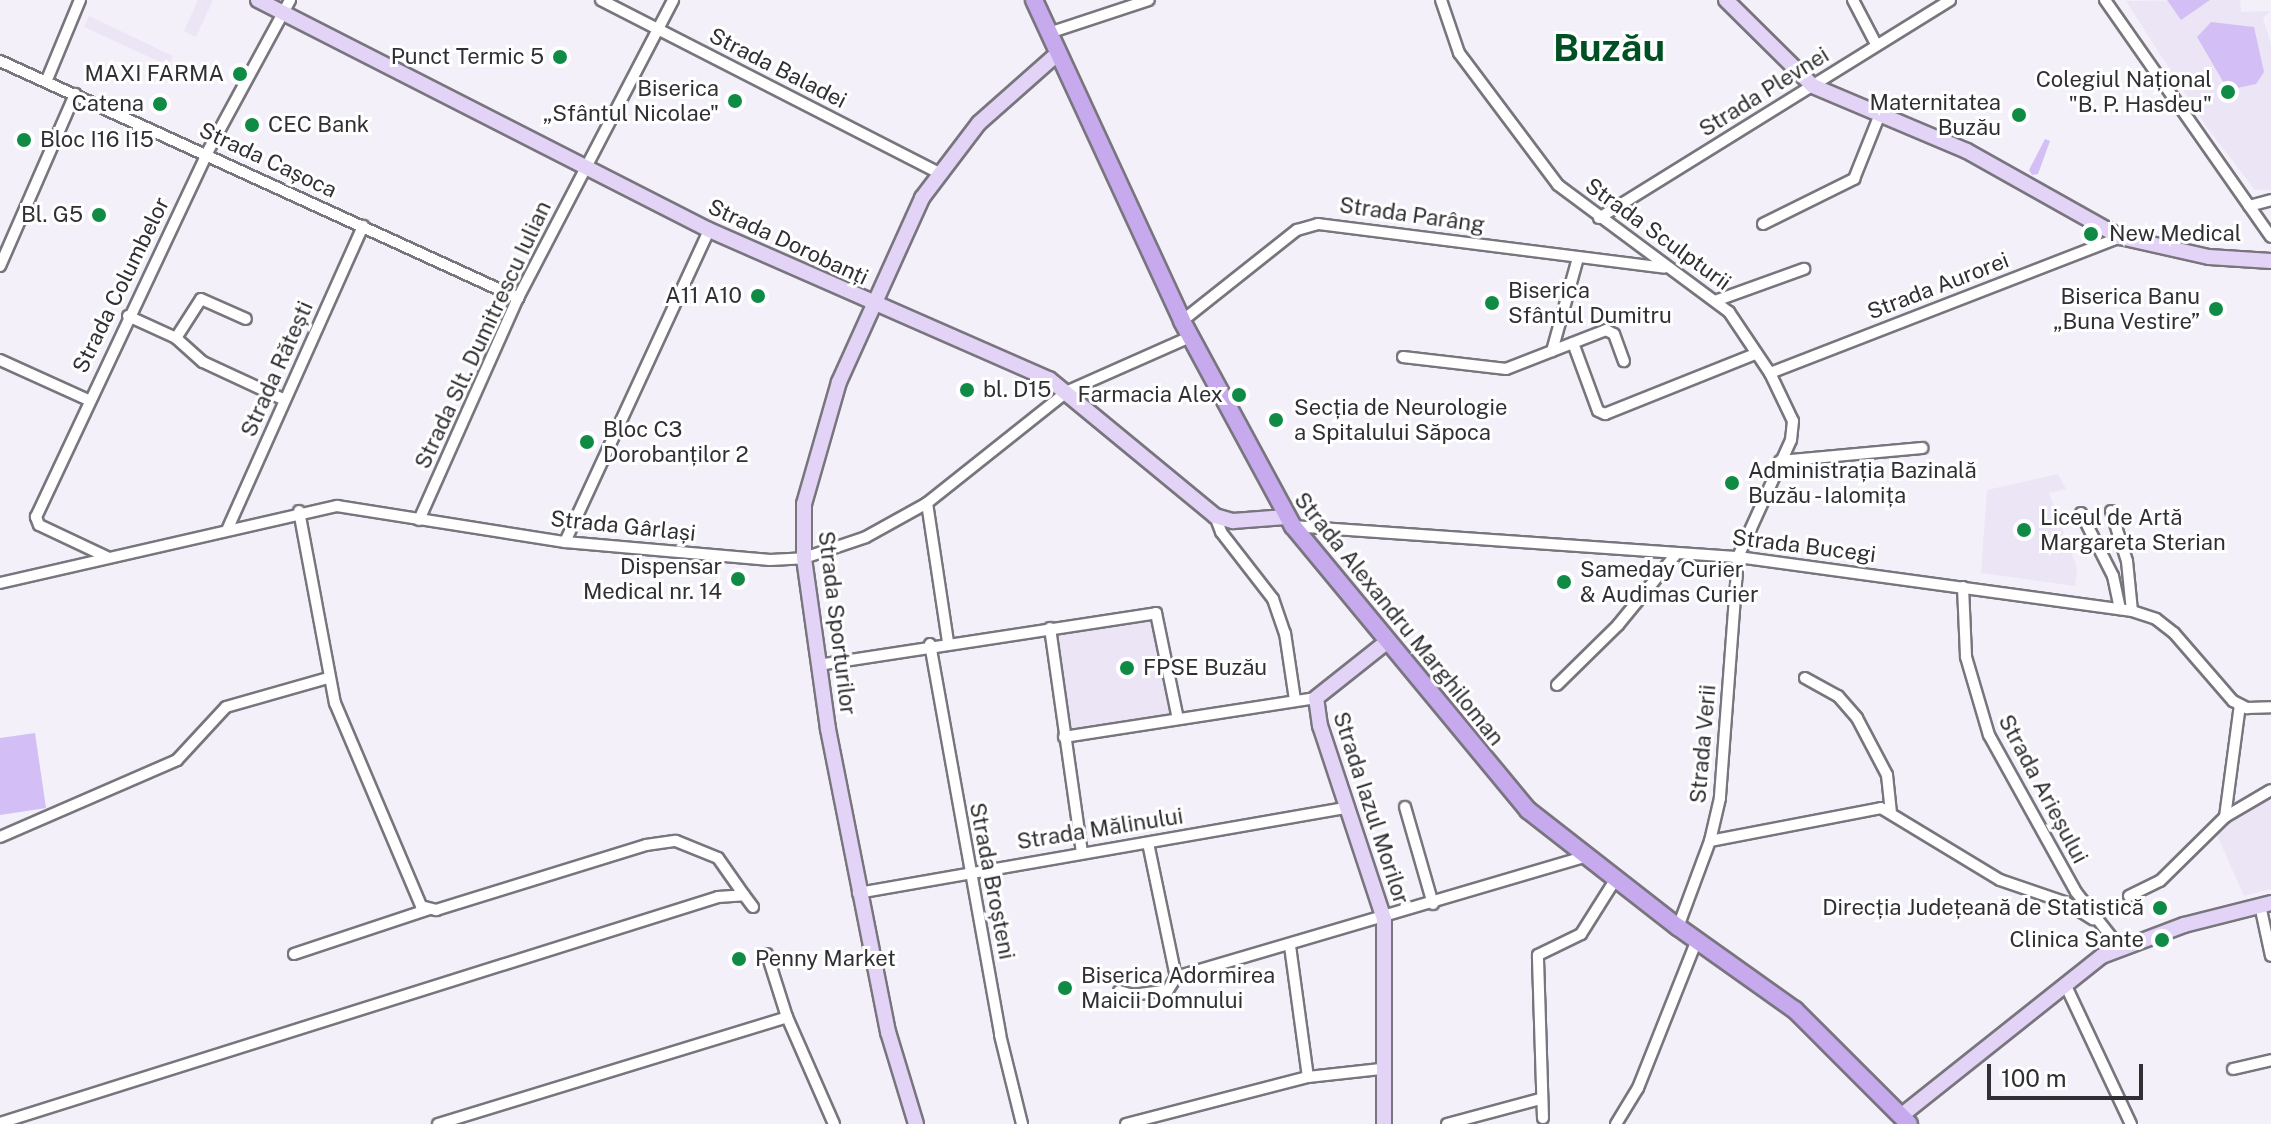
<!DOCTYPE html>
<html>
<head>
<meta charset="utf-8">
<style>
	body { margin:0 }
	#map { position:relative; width:2271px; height:1124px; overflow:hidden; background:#f3f0f9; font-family:"Public Sans",sans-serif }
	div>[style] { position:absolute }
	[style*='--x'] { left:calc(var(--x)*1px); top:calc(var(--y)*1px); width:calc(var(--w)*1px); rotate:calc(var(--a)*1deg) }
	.built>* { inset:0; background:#ebe5f6 }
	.green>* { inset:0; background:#d3bff6 }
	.roads { filter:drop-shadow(2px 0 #78757d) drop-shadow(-2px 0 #78757d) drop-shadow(0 2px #78757d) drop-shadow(0 -2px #78757d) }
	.street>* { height:10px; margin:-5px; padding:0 5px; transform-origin:5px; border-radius:5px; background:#fff }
	.secondary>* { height:14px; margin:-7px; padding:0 7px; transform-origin:7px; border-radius:7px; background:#e3d4f7 }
	.primary>* { height:16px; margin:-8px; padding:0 8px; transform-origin:8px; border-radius:8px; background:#c7a9ee }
	.dots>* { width:22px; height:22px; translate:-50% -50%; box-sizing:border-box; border:4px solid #fff; border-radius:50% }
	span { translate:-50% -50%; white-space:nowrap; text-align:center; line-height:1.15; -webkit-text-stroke:6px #fff; paint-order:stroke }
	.poi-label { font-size:22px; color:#302f33 }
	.right { translate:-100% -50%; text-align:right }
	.left { translate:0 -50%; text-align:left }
	.street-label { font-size:22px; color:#302f33 }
	.town-label { font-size:38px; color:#015024; font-weight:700 }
	.scale { position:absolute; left:1987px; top:1064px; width:156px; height:36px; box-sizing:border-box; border:4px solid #302f33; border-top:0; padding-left:10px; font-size:24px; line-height:28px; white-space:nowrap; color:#302f33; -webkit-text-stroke:6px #fff; paint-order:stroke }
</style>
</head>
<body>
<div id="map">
	<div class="built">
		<i style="clip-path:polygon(198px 0,213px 0,196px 37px,184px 31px)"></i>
		<i style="clip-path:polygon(2240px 0,2241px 12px,2271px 11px,2263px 18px,2271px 44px,2271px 190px,2255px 190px,2206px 126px,2126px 1px)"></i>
		<i style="clip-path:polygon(89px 16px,173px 56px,169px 66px,84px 27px)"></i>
		<i style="clip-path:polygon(2058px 474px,2066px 489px,2049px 493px,2077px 568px,2075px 586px,1981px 573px,1987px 490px)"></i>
		<i style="clip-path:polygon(1156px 613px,1178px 719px,1064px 737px,1050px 628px)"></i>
		<i style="clip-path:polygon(2271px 799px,2271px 889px,2244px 896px,2217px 835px,2245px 809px)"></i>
	</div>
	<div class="green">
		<i style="clip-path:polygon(2167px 0,2210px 0,2181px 20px)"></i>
		<i style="clip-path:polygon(2211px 22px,2254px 27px,2264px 72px,2256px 84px,2228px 90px,2197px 37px)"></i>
		<i style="clip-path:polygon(2045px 139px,2050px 141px,2038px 174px,2032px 175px,2029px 170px)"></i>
		<i style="clip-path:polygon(35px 733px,46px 808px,0 815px,0 738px)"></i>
	</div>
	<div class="roads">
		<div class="street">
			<i style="--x:601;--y:0;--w:377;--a:27.1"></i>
			<i style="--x:1441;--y:0;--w:56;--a:71.2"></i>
			<i style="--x:1459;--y:53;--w:165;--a:53.1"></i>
			<i style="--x:1558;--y:185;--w:213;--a:36.6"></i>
			<i style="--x:1729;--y:312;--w:73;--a:56.1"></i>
			<i style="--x:1770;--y:373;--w:53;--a:64.4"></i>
			<i style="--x:1793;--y:421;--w:19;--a:96"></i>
			<i style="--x:1791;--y:440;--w:128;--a:114.4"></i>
			<i style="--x:1738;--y:557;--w:242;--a:94.3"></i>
			<i style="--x:1720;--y:798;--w:44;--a:103.1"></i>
			<i style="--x:1710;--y:841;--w:92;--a:110.4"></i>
			<i style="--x:1853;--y:0;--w:50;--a:62.4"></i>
			<i style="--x:2105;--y:0;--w:289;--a:55"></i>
			<i style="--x:1049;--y:33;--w:105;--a:-18.3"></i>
			<i style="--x:0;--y:61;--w:570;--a:24.59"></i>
			<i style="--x:46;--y:82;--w:89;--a:-67.5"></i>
			<i style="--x:2249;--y:206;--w:23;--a:-15"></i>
			<i style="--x:1599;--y:218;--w:413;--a:-31.8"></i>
			<i style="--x:1763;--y:224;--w:102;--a:-26.3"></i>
			<i style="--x:1854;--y:179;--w:70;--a:-68.2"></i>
			<i style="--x:0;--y:266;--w:188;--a:-66.4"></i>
			<i style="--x:1715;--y:301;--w:95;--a:-19.8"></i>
			<i style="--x:128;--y:316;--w:53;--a:24.6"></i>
			<i style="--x:176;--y:338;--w:36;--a:42"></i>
			<i style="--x:203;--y:362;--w:90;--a:24.9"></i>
			<i style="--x:1182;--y:321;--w:147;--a:-38.4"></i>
			<i style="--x:1297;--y:230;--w:22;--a:-16"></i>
			<i style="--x:1318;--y:224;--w:349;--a:7.2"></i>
			<i style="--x:176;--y:338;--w:46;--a:-57.3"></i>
			<i style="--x:201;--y:299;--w:49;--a:24"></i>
			<i style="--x:1573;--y:343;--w:72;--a:69.8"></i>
			<i style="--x:1598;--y:411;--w:8;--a:23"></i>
			<i style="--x:1605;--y:414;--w:162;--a:-21.8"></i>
			<i style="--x:1552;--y:351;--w:97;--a:-74.4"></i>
			<i style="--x:1403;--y:357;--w:104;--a:6.6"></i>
			<i style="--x:1506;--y:369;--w:107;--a:-21.3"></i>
			<i style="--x:1606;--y:330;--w:9;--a:27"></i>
			<i style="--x:1614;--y:334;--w:29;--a:70"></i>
			<i style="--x:0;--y:360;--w:97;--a:24.4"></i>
			<i style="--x:1770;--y:373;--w:375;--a:-21.2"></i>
			<i style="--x:1780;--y:461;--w:143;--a:-5.2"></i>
			<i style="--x:927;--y:503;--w:141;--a:81.4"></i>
			<i style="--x:299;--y:511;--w:195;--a:79.4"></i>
			<i style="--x:335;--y:703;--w:220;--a:67"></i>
			<i style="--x:421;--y:906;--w:16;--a:15"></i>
			<i style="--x:436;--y:910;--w:220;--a:-17.2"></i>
			<i style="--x:646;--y:845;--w:30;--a:-8"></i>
			<i style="--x:676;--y:841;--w:45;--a:22"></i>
			<i style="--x:718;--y:858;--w:45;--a:54.9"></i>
			<i style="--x:2111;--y:511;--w:52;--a:72.3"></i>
			<i style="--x:2127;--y:561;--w:50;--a:84.3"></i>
			<i style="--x:2081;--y:513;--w:71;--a:63.1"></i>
			<i style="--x:2113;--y:576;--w:34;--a:78"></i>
			<i style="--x:1215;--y:516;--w:17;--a:69"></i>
			<i style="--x:1221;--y:532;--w:85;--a:52.2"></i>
			<i style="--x:1273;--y:599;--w:36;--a:71"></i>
			<i style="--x:1285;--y:633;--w:68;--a:81.5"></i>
			<i style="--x:419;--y:520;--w:243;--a:-66"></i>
			<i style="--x:518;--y:298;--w:336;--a:-62.5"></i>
			<i style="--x:1293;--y:526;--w:446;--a:4"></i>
			<i style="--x:1738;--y:557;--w:398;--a:7.8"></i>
			<i style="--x:2132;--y:611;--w:25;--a:18"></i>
			<i style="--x:2156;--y:619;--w:23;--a:38"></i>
			<i style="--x:2174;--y:633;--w:90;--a:49.1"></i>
			<i style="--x:2233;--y:701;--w:16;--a:27"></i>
			<i style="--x:2247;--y:708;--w:24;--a:-2"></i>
			<i style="--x:228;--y:528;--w:331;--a:-65.9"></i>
			<i style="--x:565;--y:542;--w:344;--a:-65.2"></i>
			<i style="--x:107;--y:557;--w:75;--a:-154.8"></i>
			<i style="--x:39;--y:525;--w:9;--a:-111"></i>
			<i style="--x:36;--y:517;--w:402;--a:-64.8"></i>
			<i style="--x:207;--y:153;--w:174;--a:-61.5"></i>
			<i style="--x:0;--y:583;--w:346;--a:-12.9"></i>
			<i style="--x:337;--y:506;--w:231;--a:9"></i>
			<i style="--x:565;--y:542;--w:206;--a:5"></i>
			<i style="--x:770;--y:560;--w:34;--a:-3"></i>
			<i style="--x:804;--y:558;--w:65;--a:-18.7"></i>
			<i style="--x:866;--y:537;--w:70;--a:-29.1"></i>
			<i style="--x:927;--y:503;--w:180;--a:-38.5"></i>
			<i style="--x:1068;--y:391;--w:133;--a:-23.9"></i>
			<i style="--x:1963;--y:587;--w:70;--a:87.5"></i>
			<i style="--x:1966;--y:657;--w:81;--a:73.6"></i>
			<i style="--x:1989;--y:735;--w:179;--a:61"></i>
			<i style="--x:2076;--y:892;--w:71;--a:51.8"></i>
			<i style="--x:1050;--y:628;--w:227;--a:81.9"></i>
			<i style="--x:930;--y:644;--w:397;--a:79.8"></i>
			<i style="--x:1000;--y:1035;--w:92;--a:76.1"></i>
			<i style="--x:818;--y:665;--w:342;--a:-8.7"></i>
			<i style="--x:1156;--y:613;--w:108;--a:78.3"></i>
			<i style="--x:1805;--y:678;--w:38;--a:29"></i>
			<i style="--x:1838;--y:696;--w:29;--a:49"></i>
			<i style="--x:1857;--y:718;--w:64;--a:62.2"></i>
			<i style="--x:1887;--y:775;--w:36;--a:84"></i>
			<i style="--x:1557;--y:685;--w:86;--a:-44.5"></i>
			<i style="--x:1618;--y:625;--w:93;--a:-50.7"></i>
			<i style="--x:1064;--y:737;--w:255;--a:-8.8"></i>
			<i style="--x:1405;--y:807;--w:101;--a:73.9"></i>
			<i style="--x:2225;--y:817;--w:113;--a:-82.4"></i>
			<i style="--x:0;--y:837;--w:193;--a:-23.5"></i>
			<i style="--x:177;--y:760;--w:72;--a:-47.2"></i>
			<i style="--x:226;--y:707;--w:106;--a:-15.9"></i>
			<i style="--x:1710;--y:841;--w:174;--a:-10.9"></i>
			<i style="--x:1881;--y:808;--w:139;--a:31.2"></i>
			<i style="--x:2000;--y:880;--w:71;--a:18.9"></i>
			<i style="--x:2067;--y:903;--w:31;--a:32"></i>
			<i style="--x:1148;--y:843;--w:137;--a:78.2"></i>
			<i style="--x:858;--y:893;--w:498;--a:-9.9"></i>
			<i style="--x:2129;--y:896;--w:34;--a:-26"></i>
			<i style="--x:2160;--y:881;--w:91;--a:-44.6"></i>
			<i style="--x:2225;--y:817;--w:53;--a:-30.4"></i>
			<i style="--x:2260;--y:905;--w:52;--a:77.8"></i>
			<i style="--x:1290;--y:946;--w:132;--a:82.2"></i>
			<i style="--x:294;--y:954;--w:142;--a:-18.4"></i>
			<i style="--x:767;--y:954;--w:66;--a:72.4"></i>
			<i style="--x:787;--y:1017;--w:117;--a:66.3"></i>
			<i style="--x:1176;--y:977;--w:425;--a:-16.4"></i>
			<i style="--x:2065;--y:984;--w:155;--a:64.8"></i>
			<i style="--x:1119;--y:991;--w:15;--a:16"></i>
			<i style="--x:1133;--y:995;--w:35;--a:-8"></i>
			<i style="--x:1168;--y:990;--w:15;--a:-58"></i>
			<i style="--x:2233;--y:1069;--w:39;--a:-13"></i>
			<i style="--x:1543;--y:1118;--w:163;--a:-91.8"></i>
			<i style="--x:1538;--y:955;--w:48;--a:-26"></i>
			<i style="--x:1581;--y:934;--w:64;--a:-57.8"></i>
			<i style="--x:0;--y:1123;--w:753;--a:-17.47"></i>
			<i style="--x:718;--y:897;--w:26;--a:-4"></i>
			<i style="--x:744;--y:895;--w:15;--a:53"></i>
			<i style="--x:438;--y:1124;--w:365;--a:-17"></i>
			<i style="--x:1126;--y:1124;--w:188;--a:-14.5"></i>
			<i style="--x:1308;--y:1077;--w:73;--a:-6.3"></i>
			<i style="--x:1447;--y:1124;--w:96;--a:-15"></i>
			<i style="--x:1616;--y:1124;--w:42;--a:-58.6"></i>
			<i style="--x:1638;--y:1088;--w:159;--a:-68.3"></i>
		</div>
		<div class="secondary">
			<i style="--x:258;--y:0;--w:506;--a:27.02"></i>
			<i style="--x:709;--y:230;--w:371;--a:23.7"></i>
			<i style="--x:1049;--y:379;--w:215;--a:39.5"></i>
			<i style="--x:1215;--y:516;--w:19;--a:16"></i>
			<i style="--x:1233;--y:521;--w:53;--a:-4.3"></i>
			<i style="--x:1726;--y:0;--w:122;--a:44.7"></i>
			<i style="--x:1813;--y:86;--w:167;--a:22.9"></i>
			<i style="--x:1967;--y:151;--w:176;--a:29.3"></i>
			<i style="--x:2120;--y:237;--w:91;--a:12.7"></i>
			<i style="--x:2209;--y:257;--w:62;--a:3.7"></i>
			<i style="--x:1902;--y:1115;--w:256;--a:-38.5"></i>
			<i style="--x:2102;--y:956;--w:88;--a:-20.7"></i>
			<i style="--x:2184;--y:925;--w:90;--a:-14.2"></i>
			<i style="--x:916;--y:1124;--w:96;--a:-106.9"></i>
			<i style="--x:888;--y:1032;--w:309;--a:-101.2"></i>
			<i style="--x:828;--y:729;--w:173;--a:-98"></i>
			<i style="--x:804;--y:558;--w:54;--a:-90"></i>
			<i style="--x:804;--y:504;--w:127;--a:-74"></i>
			<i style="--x:839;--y:382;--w:202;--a:-65.7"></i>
			<i style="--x:922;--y:198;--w:94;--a:-52.8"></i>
			<i style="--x:979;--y:123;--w:106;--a:-41.5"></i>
			<i style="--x:1384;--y:1124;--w:205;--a:-90"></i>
			<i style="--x:1384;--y:919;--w:203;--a:-108.3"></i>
			<i style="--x:1320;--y:726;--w:28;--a:-98"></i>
			<i style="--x:1316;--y:698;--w:92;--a:-38.4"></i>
		</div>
		<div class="primary">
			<i style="--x:1034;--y:0;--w:353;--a:65.2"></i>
			<i style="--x:1182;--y:321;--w:233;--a:61.6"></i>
			<i style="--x:1293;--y:526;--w:369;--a:50.4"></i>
			<i style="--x:1528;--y:810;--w:190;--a:38"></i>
			<i style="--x:1678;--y:927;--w:143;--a:35.4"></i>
			<i style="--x:1795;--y:1010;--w:161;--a:45"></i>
		</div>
	</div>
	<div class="dots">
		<i style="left:560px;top:57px;background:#108b46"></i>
		<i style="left:240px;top:74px;background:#108b46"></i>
		<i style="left:2228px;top:92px;background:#108b46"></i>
		<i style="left:735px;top:101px;background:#108b46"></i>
		<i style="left:160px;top:104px;background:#108b46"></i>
		<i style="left:2019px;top:115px;background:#108b46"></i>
		<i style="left:252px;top:125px;background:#108b46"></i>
		<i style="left:24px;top:140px;background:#108b46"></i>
		<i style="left:99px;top:215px;background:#108b46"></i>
		<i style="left:2091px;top:234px;background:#108b46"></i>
		<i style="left:758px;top:296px;background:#108b46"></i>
		<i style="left:1492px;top:303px;background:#108b46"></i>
		<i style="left:2216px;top:309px;background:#108b46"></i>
		<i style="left:967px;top:390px;background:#108b46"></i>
		<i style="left:1239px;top:395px;background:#108b46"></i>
		<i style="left:1276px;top:420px;background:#108b46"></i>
		<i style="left:587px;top:442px;background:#108b46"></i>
		<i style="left:1732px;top:483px;background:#108b46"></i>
		<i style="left:2024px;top:530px;background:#108b46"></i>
		<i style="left:738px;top:579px;background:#108b46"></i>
		<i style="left:1564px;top:582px;background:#108b46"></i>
		<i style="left:1127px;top:668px;background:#108b46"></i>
		<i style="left:2160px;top:908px;background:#108b46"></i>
		<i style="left:2162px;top:940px;background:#108b46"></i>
		<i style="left:739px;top:959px;background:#108b46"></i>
		<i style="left:1065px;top:988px;background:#108b46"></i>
	</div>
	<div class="poi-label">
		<span class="right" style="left:544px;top:57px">Punct Termic 5</span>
		<span class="right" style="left:224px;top:74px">MAXI FARMA</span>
		<span class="right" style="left:2212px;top:92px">Colegiul Național<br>"B. P. Hasdeu"</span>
		<span class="right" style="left:719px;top:101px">Biserica<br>„Sfântul Nicolae"</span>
		<span class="right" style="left:2001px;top:115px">Maternitatea<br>Buzău</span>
		<span class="right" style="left:144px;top:104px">Catena</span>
		<span class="left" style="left:268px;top:125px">CEC Bank</span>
		<span class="left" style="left:40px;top:140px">Bloc I16 I15</span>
		<span class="right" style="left:83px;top:215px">Bl. G5</span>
		<span class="left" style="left:2109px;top:234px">New Medical</span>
		<span class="left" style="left:1508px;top:303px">Biserica<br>Sfântul Dumitru</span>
		<span class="right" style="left:742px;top:296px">A11 A10</span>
		<span class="right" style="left:2200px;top:309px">Biserica Banu<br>„Buna Vestire”</span>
		<span class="left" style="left:983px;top:390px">bl. D15</span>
		<span class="right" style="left:1223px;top:395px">Farmacia Alex</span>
		<span class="left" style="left:1294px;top:420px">Secția de Neurologie<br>a Spitalului Săpoca</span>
		<span class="left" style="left:603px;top:442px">Bloc C3<br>Dorobanților 2</span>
		<span class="left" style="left:1748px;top:483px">Administrația Bazinală<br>Buzău - Ialomița</span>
		<span class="left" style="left:2040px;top:530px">Liceul de Artă<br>Margareta Sterian</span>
		<span class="right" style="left:722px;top:579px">Dispensar<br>Medical nr. 14</span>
		<span class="left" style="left:1580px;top:582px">Sameday Curier<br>&amp; Audimas Curier</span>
		<span class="left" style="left:1143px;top:668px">FPSE Buzău</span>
		<span class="right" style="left:2144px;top:908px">Direcția Județeană de Statistică</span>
		<span class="right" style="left:2144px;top:940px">Clinica Sante</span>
		<span class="left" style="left:755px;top:959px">Penny Market</span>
		<span class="left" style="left:1081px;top:988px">Biserica Adormirea<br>Maicii Domnului</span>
	</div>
	<div class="street-label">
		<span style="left:778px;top:68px;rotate:27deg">Strada Baladei</span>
		<span style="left:1764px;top:92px;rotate:-32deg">Strada Plevnei</span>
		<span style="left:268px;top:160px;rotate:25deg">Strada Cașoca</span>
		<span style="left:1412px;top:215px;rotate:8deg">Strada Parâng</span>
		<span style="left:1658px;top:234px;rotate:36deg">Strada Sculpturii</span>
		<span style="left:788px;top:242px;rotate:25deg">Strada Dorobanți</span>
		<span style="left:121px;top:285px;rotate:-64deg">Strada Columbelor</span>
		<span style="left:1938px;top:286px;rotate:-21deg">Strada Aurorei</span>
		<span style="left:483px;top:335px;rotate:-65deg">Strada Slt. Dumitrescu Iulian</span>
		<span style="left:277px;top:369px;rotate:-66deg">Strada Rătești</span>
		<span style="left:623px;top:526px;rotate:6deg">Strada Gârlași</span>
		<span style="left:1804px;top:546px;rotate:7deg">Strada Bucegi</span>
		<span style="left:1399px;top:619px;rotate:51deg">Strada Alexandru Marghiloman</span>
		<span style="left:837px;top:623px;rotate:83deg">Strada Sporturilor</span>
		<span style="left:1703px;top:744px;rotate:-85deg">Strada Verii</span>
		<span style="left:2043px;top:789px;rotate:62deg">Strada Arieșului</span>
		<span style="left:1371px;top:808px;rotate:72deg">Strada Iazul Morilor</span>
		<span style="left:1100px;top:829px;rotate:-9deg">Strada Mălinului</span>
		<span style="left:992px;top:881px;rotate:79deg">Strada Broșteni</span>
	</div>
	<div class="town-label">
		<span style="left:1609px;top:48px">Buzău</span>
	</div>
	<div class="scale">100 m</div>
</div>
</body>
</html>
